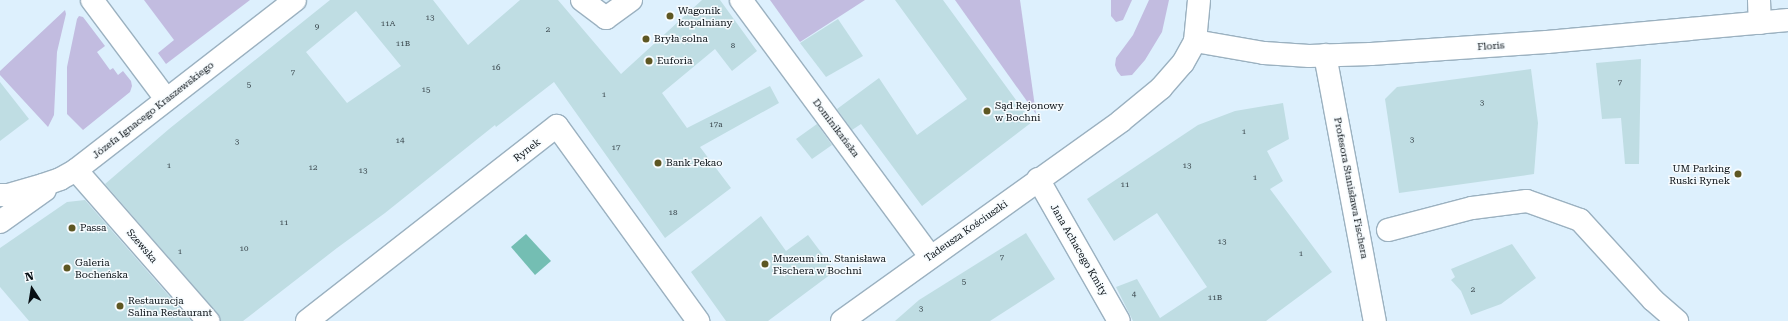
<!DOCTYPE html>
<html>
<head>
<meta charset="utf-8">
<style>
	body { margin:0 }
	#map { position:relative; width:1788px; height:321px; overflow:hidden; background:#ddf0fd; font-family:"Roboto Serif",serif }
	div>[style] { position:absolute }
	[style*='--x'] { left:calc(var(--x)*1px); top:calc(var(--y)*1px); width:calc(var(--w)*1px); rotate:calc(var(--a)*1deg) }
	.green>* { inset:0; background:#c2bce0 }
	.water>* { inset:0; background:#74beb3 }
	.building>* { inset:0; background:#bfdde3 }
	.roads { filter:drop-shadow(1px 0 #9bb1c0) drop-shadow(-1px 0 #9bb1c0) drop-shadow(0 1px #9bb1c0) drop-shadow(0 -1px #9bb1c0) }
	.minor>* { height:22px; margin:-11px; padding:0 11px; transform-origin:11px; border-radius:11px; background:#fff }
	.tertiary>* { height:22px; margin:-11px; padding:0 11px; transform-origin:11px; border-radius:11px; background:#fff }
	.dots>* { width:11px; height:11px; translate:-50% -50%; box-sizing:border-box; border:2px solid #f6fbfe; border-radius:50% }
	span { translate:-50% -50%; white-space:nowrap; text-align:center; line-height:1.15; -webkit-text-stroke:3px #f6fbfe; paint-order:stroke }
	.number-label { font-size:8px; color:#364248 }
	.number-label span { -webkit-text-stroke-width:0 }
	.poi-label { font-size:10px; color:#080f14 }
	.left { translate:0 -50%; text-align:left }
	.right { translate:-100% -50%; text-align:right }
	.street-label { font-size:10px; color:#080f14 }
	.north { position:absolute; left:12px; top:269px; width:40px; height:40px; -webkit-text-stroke:3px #f6fbfe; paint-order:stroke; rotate:348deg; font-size:11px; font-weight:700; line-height:16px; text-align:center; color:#080f14 }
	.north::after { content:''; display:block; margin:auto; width:14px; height:18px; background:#080f14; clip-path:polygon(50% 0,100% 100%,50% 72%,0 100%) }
</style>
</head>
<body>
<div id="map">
	<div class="green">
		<i style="clip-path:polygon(144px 0,250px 0,166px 64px,158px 53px,174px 40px)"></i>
		<i style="clip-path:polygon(770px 0,865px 0,800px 42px)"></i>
		<i style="clip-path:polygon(955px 0,1020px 0,1036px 114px)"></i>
		<i style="clip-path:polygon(1111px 0,1132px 0,1123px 20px,1116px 22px,1111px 16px)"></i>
		<i style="clip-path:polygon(1149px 0,1169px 0,1162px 32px,1145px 60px,1132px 75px,1121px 76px,1117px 71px,1115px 65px,1116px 58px,1133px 35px)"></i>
		<i style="clip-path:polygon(65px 10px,66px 14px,57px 52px,54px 115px,48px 127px,0 75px,0 71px)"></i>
		<i style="clip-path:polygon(79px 16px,83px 17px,105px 46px,97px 52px,110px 70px,113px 68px,118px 75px,123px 71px,131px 81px,132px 86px,130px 92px,83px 130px,67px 114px,67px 67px,77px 19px)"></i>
	</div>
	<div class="water">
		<i style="clip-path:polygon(526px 234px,551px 261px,535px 275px,511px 247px)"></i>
	</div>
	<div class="building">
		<i style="clip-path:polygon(evenodd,330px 0,433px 0,468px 45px,520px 0,558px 0,621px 74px,702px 0,720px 0,757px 51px,732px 71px,715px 49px,662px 93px,687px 128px,770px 86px,779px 103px,700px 147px,731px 188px,665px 238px,554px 82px,496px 127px,495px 125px,385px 213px,337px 248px,243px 321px,220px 321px,217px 313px,105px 184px,169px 129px,330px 0,356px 11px,401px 66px,347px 103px,306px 52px,356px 11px)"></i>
		<i style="clip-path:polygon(895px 0,943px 0,1032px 122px,922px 206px,861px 124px,852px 130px,837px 109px,879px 78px,917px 135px,967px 99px)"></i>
		<i style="clip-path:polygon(838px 19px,863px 56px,826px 77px,800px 43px)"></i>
		<i style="clip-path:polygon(1641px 59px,1639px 164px,1625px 164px,1621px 118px,1602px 119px,1596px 63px)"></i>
		<i style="clip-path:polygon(1531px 69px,1538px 123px,1534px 174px,1399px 193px,1385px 99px,1397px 87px)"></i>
		<i style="clip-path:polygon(0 82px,29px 119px,0 141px)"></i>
		<i style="clip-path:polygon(1283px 103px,1289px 139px,1267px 151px,1283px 181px,1270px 189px,1332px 272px,1266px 321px,1133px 321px,1116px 287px,1137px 279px,1160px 318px,1207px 287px,1157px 213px,1114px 241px,1087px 199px,1198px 125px,1235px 111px)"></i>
		<i style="clip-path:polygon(817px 124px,832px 145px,812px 159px,796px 139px)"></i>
		<i style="clip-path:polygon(85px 200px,191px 321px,29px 321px,0 287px,0 248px,67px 202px)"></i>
		<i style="clip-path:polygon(761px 216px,786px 251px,808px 235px,835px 271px,768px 321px,726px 321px,691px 272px)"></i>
		<i style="clip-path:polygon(1026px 233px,1055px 279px,990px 321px,895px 321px,919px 300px)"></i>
		<i style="clip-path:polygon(1512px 244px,1536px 278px,1501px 304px,1471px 315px,1461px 291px,1451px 280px,1455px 277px,1451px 269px)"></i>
	</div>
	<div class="roads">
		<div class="minor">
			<i style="--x:92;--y:0;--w:124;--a:53.2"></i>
			<i style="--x:582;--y:0;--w:30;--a:37"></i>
			<i style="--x:606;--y:18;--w:31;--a:-36"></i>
			<i style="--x:741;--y:0;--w:318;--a:53.6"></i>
			<i style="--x:1759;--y:0;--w:23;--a:88"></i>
			<i style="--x:76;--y:170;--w:201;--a:48.8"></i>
			<i style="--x:1038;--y:179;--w:163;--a:60.3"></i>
			<i style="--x:1388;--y:230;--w:87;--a:-14.7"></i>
			<i style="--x:1472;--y:208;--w:55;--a:-7.3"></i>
			<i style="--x:1527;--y:201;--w:56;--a:19.7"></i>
			<i style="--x:1580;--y:220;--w:108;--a:47.6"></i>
			<i style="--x:1653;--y:300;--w:32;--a:41"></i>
			<i style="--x:307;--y:321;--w:317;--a:-38"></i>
			<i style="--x:557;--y:126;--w:241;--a:54.1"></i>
		</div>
		<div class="tertiary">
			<i style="--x:1195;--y:41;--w:70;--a:9.9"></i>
			<i style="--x:1264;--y:53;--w:45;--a:3.8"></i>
			<i style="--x:1309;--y:56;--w:62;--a:-1.8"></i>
			<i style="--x:1371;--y:54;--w:176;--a:-3.9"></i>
			<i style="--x:1547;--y:42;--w:242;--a:-5.2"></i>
			<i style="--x:1325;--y:55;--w:271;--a:79.4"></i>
			<i style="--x:0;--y:195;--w:8;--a:0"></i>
			<i style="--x:8;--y:195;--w:36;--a:-16"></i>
			<i style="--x:43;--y:185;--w:18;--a:-19"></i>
			<i style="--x:60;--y:179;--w:18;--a:-29"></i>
			<i style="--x:76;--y:170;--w:277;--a:-37.8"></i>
			<i style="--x:0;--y:222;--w:55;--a:-35.4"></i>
			<i style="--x:842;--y:321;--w:343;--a:-35.6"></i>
			<i style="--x:1121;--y:121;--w:52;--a:-39.5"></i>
			<i style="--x:1161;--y:88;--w:33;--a:-49"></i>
			<i style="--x:1183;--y:63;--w:25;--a:-61"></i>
			<i style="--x:1195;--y:41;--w:41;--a:-84.4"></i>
		</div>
	</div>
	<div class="dots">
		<i style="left:670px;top:16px;background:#5e5723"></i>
		<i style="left:646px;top:39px;background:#5e5723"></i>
		<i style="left:649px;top:61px;background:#5e5723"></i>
		<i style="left:987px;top:111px;background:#5e5723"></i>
		<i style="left:658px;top:163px;background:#5e5723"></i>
		<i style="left:1738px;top:174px;background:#5e5723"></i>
		<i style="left:72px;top:228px;background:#5e5723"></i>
		<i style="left:765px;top:264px;background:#5e5723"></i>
		<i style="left:67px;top:268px;background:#5e5723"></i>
		<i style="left:120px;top:306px;background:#5e5723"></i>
	</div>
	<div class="number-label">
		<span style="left:430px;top:18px">13</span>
		<span style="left:388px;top:24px">11A</span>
		<span style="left:317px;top:27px">9</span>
		<span style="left:548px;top:30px">2</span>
		<span style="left:403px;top:44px">11B</span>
		<span style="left:733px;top:46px">8</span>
		<span style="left:496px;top:68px">16</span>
		<span style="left:293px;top:73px">7</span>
		<span style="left:1620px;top:83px">7</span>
		<span style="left:249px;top:85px">5</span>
		<span style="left:426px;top:90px">15</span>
		<span style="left:604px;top:95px">1</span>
		<span style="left:1482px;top:103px">3</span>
		<span style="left:716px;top:125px">17a</span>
		<span style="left:1244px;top:132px">1</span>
		<span style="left:1412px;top:140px">3</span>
		<span style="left:400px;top:141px">14</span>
		<span style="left:237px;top:142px">3</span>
		<span style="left:616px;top:148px">17</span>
		<span style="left:169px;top:166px">1</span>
		<span style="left:1187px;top:166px">13</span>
		<span style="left:313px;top:168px">12</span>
		<span style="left:363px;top:171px">13</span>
		<span style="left:1255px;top:178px">1</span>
		<span style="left:1125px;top:185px">11</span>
		<span style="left:673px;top:213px">18</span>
		<span style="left:284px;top:223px">11</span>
		<span style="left:1222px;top:242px">13</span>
		<span style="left:244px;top:249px">10</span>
		<span style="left:180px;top:252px">1</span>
		<span style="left:1301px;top:254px">1</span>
		<span style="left:1002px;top:258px">7</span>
		<span style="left:964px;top:282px">5</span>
		<span style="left:1473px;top:290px">2</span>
		<span style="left:1134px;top:295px">4</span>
		<span style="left:1215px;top:298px">11B</span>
		<span style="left:921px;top:309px">3</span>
	</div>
	<div class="poi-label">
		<span class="left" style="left:678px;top:16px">Wagonik<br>kopalniany</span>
		<span class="left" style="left:654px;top:39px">Bryła solna</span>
		<span class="left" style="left:657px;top:61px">Euforia</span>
		<span class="left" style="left:995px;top:111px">Sąd Rejonowy<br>w Bochni</span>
		<span class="left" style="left:666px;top:163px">Bank Pekao</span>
		<span class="right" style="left:1730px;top:174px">UM Parking<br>Ruski Rynek</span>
		<span class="left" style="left:80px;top:228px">Passa</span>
		<span class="left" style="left:773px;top:264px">Muzeum im. Stanisława<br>Fischera w Bochni</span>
		<span class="left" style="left:75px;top:268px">Galeria<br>Bocheńska</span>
		<span class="left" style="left:128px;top:306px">Restauracja<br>Salina Restaurant</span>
	</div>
	<div class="street-label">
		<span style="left:1491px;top:46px;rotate:-4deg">Floris</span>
		<span style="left:153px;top:110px;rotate:-38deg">Józefa Ignacego Kraszewskiego</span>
		<span style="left:836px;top:128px;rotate:53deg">Dominikańska</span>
		<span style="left:527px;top:150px;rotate:-38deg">Rynek</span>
		<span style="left:1351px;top:188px;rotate:79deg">Profesora Stanisława Fischera</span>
		<span style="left:966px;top:231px;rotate:-35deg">Tadeusza Kościuszki</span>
		<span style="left:142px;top:246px;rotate:49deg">Szewska</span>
		<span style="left:1079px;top:250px;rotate:60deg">Jana Achacego Kmity</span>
	</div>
	<div class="north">N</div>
</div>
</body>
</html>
